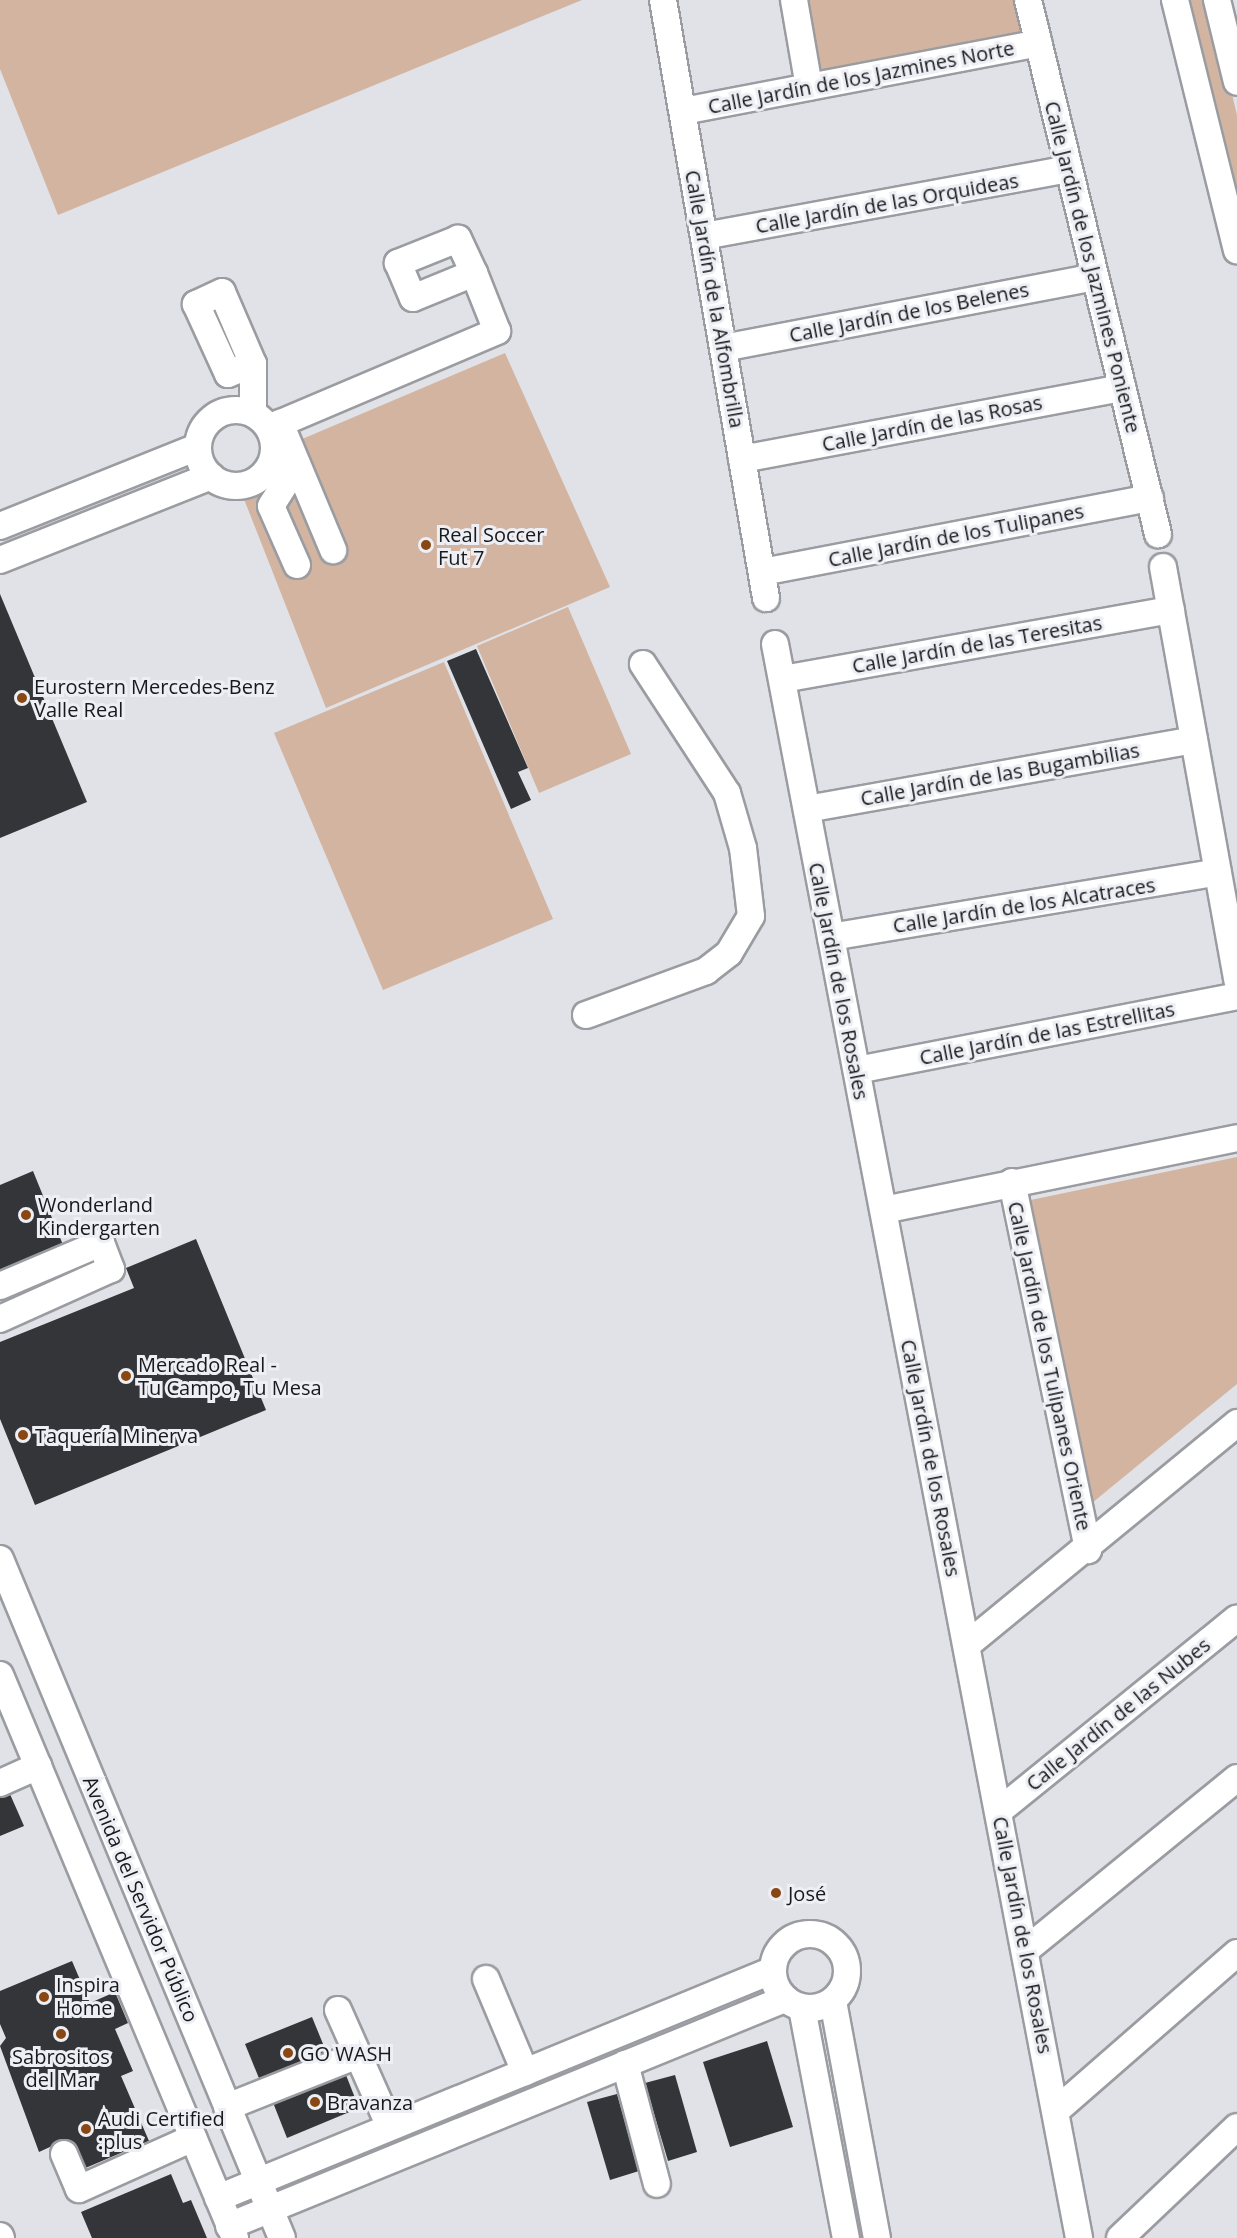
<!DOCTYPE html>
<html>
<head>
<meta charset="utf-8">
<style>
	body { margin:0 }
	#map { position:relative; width:1237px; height:2238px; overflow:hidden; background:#e0e2e7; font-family:"Open Sans",sans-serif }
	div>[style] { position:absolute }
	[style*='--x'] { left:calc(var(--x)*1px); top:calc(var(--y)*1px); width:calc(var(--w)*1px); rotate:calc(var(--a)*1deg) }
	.green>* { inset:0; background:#d2b4a1 }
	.building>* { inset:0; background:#343539 }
	.roads { filter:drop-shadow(2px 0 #9a9ca1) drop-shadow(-2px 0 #9a9ca1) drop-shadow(0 2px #9a9ca1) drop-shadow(0 -2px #9a9ca1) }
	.minor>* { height:26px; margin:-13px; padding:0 13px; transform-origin:13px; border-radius:13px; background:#fff }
	.minor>.ring { margin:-13px; padding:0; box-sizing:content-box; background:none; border:26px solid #fff; border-radius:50% }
	.dots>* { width:16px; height:16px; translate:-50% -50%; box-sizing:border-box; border:3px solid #edeff5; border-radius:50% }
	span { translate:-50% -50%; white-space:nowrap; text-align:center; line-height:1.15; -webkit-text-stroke:6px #edeff5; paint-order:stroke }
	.street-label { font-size:20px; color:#18191b }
	.poi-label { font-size:20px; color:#18191b }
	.left { translate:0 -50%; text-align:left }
</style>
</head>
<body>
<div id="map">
	<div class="green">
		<i style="clip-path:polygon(0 0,582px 0,58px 215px,0 69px)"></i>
		<i style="clip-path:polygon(803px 0,1019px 0,1027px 35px,816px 75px)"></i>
		<i style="clip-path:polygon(1190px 0,1209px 0,1237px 115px,1237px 188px)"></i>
		<i style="clip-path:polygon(505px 353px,610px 587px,326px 708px,242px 494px,271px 479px,281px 448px)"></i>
		<i style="clip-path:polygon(568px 607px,631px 754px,539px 793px,477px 646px)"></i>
		<i style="clip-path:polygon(444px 662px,553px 919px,383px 990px,274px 733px)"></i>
		<i style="clip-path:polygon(1237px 1157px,1237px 1384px,1092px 1503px,1026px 1201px)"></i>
	</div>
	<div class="building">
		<i style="clip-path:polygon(0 594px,87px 802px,0 838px)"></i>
		<i style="clip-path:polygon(476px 649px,528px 768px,518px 772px,531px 800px,511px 809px,447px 661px)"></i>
		<i style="clip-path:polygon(33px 1171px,63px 1245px,0 1271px,0 1185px)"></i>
		<i style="clip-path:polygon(196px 1239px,266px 1410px,35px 1505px,0 1419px,0 1342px,134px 1288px,126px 1268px)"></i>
		<i style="clip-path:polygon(6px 1785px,24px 1826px,0 1836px,0 1787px)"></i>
		<i style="clip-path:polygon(72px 1961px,90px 2003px,115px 1992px,128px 2023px,115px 2029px,133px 2071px,121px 2076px,149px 2141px,76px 2172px,63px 2141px,39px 2152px,0 2046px,6px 2038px,0 2024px,0 1991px)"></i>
		<i style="clip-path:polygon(312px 2017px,330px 2061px,263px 2088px,245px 2044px)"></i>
		<i style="clip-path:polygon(767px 2041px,793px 2127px,730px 2147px,703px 2062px)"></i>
		<i style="clip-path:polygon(342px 2065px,359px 2108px,287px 2138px,270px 2095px)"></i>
		<i style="clip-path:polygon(675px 2075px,697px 2152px,668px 2161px,645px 2083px)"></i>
		<i style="clip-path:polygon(617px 2094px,639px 2171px,610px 2180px,587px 2102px)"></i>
		<i style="clip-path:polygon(171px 2174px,183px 2203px,191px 2200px,207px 2238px,92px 2238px,81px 2212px)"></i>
	</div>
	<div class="roads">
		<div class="minor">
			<i style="--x:663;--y:0;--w:607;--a:80.23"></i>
			<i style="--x:794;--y:0;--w:88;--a:80.2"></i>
			<i style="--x:1028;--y:0;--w:550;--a:76.32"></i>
			<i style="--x:1175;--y:0;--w:258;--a:76.1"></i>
			<i style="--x:1217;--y:0;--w:84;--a:76.3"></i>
			<i style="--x:683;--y:111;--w:362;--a:-10.8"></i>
			<i style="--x:704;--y:236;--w:371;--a:-10.4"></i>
			<i style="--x:723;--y:348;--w:379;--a:-10.8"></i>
			<i class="ring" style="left:198px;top:410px;width:50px;height:50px"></i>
			<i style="--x:253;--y:413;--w:49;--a:-90"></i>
			<i style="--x:253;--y:364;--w:78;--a:-113.3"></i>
			<i style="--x:222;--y:292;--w:29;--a:155"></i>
			<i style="--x:196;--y:304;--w:77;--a:65.4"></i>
			<i style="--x:228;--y:374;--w:27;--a:-22"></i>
			<i style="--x:280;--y:423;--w:138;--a:67.3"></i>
			<i style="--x:269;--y:428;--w:248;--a:-23"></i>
			<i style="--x:497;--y:331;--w:62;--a:-111.6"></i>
			<i style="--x:474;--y:273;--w:38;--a:-115"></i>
			<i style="--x:458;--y:239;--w:65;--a:158.2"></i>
			<i style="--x:398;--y:263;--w:38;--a:67"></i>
			<i style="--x:413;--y:298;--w:66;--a:-22.3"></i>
			<i style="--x:742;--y:459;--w:387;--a:-10.6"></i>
			<i style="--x:0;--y:526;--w:213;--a:-21.8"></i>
			<i style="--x:0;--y:560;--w:227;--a:-21.7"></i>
			<i style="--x:297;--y:565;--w:64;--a:-113.8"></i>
			<i style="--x:271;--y:506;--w:49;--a:-57.6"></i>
			<i style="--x:1163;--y:567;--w:420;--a:79.8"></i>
			<i style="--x:762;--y:572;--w:395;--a:-10.8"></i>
			<i style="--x:775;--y:644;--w:1623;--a:79.2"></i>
			<i style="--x:783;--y:679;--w:394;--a:-10.1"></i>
			<i style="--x:807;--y:809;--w:393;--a:-10.1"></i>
			<i style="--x:831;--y:937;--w:392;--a:-9.5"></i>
			<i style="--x:586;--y:1015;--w:128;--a:-20.1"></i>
			<i style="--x:706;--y:971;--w:29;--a:-38"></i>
			<i style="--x:729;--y:953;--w:43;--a:-59.3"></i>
			<i style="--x:751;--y:916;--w:68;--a:-96.7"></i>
			<i style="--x:743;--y:848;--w:57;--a:-106.2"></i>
			<i style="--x:727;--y:793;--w:154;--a:-123.1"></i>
			<i style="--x:857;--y:1070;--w:387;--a:-11"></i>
			<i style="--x:1012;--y:1182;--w:376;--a:78.3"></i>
			<i style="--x:884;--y:1210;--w:360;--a:-11.5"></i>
			<i style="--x:0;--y:1286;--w:110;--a:-23.1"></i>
			<i style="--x:101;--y:1243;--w:28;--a:69"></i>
			<i style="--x:111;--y:1269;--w:122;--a:155.8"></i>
			<i style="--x:0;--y:1559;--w:735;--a:67.45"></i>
			<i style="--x:967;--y:1645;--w:350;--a:-39.4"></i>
			<i style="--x:0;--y:1675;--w:610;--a:67.34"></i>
			<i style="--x:0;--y:1783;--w:42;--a:-24.1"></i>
			<i style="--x:999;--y:1811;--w:306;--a:-39"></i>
			<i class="ring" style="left:773px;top:1934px;width:48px;height:48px"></i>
			<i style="--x:1026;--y:1950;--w:272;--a:-39.2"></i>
			<i style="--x:486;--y:1979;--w:101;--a:67.2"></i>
			<i style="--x:833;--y:2001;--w:241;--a:79.5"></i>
			<i style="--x:802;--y:2008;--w:234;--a:79.2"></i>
			<i style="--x:338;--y:2010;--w:128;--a:66"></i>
			<i style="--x:625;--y:2064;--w:124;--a:75.1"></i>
			<i style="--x:227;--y:2107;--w:141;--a:-21.7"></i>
			<i style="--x:1057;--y:2110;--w:239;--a:-41.1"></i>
			<i style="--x:64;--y:2154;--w:38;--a:67"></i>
			<i style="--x:79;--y:2189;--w:125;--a:-24.1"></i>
			<i style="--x:218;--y:2198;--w:598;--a:-22.32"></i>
			<i style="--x:229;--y:2226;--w:601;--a:-22.21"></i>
			<i style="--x:0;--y:2236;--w:2;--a:63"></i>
			<i style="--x:1120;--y:2238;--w:161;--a:-43.5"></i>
		</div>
	</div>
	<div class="dots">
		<i style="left:426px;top:545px;background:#884713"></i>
		<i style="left:22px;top:698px;background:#884713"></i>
		<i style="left:26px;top:1215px;background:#884713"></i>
		<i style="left:126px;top:1376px;background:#884713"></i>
		<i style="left:23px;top:1435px;background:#884713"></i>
		<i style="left:776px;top:1893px;background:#884713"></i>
		<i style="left:44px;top:1997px;background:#884713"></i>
		<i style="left:61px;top:2034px;background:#884713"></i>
		<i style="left:288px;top:2053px;background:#884713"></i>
		<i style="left:315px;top:2102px;background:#884713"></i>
		<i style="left:86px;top:2129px;background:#884713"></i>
	</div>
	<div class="street-label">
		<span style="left:861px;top:77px;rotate:-11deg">Calle Jardín de los Jazmines Norte</span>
		<span style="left:887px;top:203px;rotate:-10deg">Calle Jardín de las Orquideas</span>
		<span style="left:1093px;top:267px;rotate:76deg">Calle Jardín de los Jazmines Poniente</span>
		<span style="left:715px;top:299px;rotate:80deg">Calle Jardín de la Alfombrilla</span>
		<span style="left:909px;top:312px;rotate:-11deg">Calle Jardín de los Belenes</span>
		<span style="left:932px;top:423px;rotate:-11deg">Calle Jardín de las Rosas</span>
		<span style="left:956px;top:535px;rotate:-11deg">Calle Jardín de los Tulipanes</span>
		<span style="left:977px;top:644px;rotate:-10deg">Calle Jardín de las Teresitas</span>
		<span style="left:1000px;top:774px;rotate:-10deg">Calle Jardín de las Bugambilias</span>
		<span style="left:1024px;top:905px;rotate:-9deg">Calle Jardín de los Alcatraces</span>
		<span style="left:839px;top:981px;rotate:79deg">Calle Jardín de los Rosales</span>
		<span style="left:1047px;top:1033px;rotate:-11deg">Calle Jardín de las Estrellitas</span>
		<span style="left:1050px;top:1366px;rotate:78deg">Calle Jardín de los Tulipanes Oriente</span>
		<span style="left:931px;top:1458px;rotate:79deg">Calle Jardín de los Rosales</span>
		<span style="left:1118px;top:1714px;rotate:-39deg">Calle Jardín de las Nubes</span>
		<span style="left:141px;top:1899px;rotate:67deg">Avenida del Servidor Público</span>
		<span style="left:1023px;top:1935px;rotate:79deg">Calle Jardín de los Rosales</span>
	</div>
	<div class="poi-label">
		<span class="left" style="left:438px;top:546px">Real Soccer<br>Fut 7</span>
		<span class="left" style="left:34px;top:698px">Eurostern Mercedes-Benz<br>Valle Real</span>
		<span class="left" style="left:38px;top:1216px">Wonderland<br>Kindergarten</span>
		<span class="left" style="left:138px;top:1376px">Mercado Real -<br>Tu Campo, Tu Mesa</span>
		<span class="left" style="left:35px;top:1435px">Taquería Minerva</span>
		<span class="left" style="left:788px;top:1893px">José</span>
		<span class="left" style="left:56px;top:1996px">Inspira<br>Home</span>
		<span class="left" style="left:300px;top:2053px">GO WASH</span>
		<span style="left:61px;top:2068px">Sabrositos<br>del Mar</span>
		<span class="left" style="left:327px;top:2102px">Bravanza</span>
		<span class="left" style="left:98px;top:2130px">Audi Certified<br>:plus</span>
	</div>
</div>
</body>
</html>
